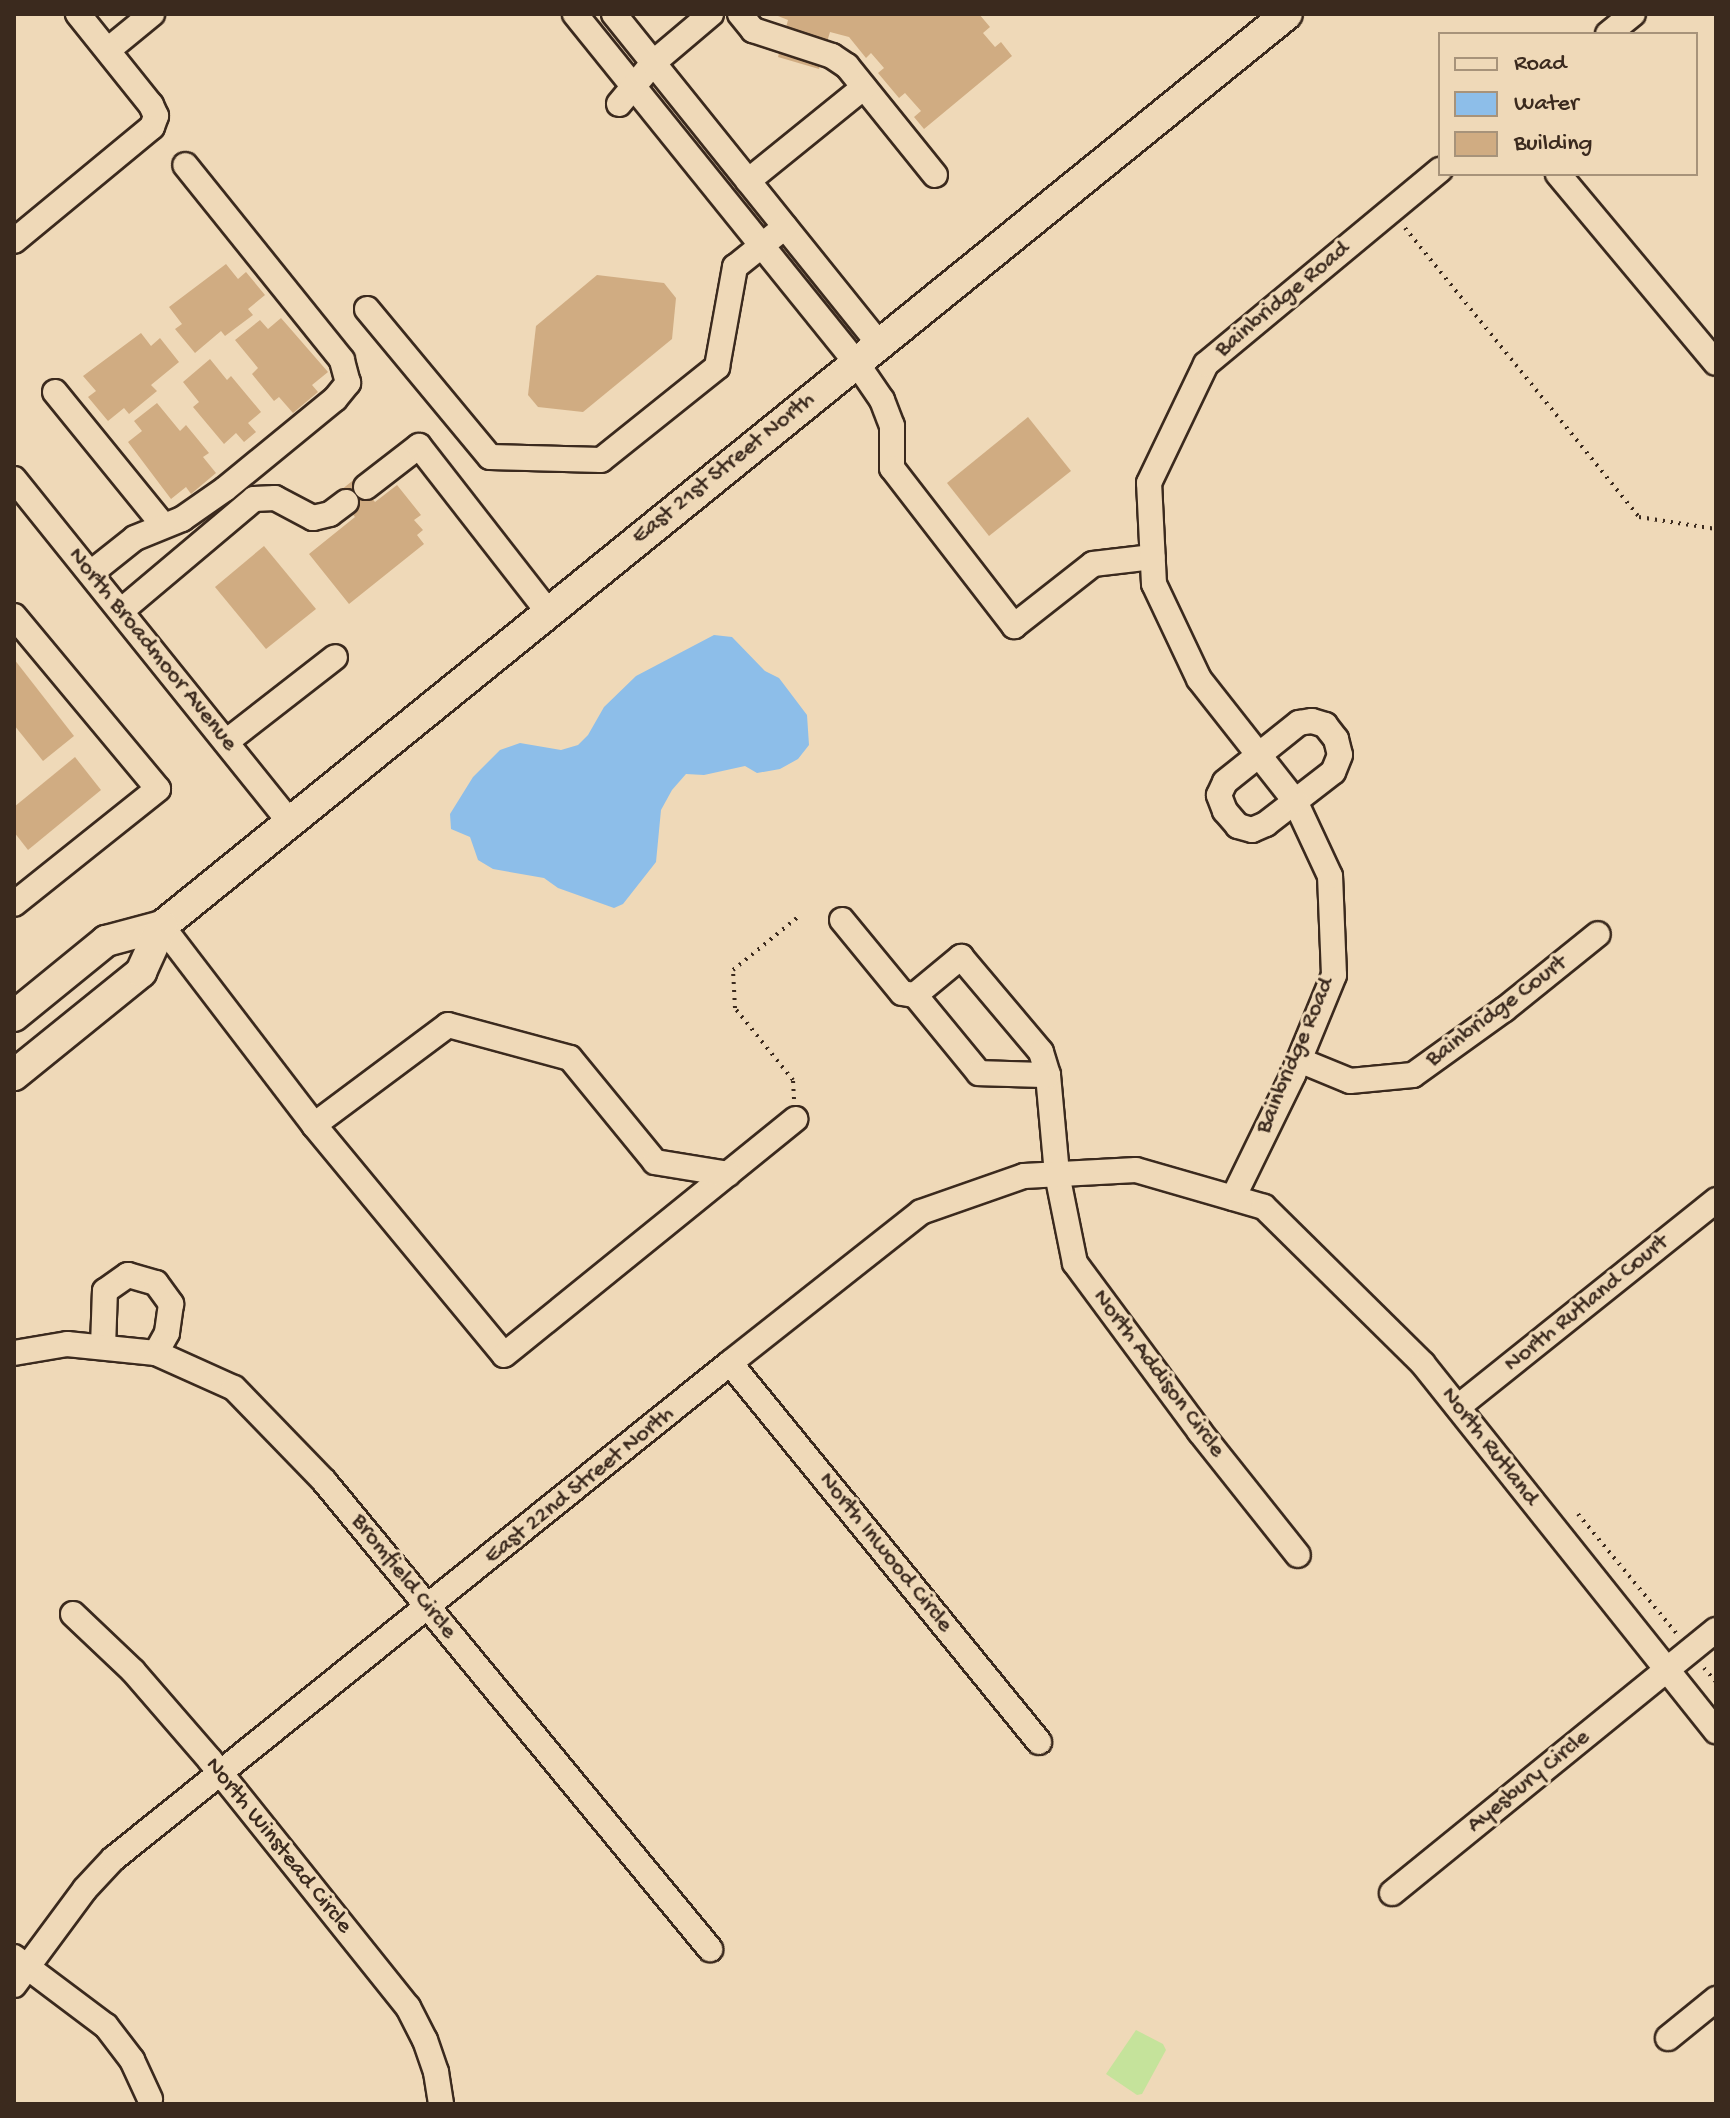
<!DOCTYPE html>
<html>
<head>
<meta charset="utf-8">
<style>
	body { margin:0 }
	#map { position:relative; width:1730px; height:2118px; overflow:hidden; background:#efd9b8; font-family:"Gochi Hand",sans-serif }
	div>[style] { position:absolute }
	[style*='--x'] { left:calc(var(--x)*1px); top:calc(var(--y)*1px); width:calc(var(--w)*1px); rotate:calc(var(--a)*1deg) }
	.green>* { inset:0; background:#c5e39b }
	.water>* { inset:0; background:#8dbee9 }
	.building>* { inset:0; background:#d0ac82 }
	.path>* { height:4px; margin-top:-2px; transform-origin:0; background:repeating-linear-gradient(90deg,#3b2a1e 0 2px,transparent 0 8px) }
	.roads { filter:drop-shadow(2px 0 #3b2a1e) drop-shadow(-2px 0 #3b2a1e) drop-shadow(0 2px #3b2a1e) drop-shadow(0 -2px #3b2a1e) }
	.minor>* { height:24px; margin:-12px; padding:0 12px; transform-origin:12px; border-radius:12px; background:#efd9b8 }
	.major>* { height:30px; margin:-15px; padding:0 15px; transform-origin:15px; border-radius:15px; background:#efd9b8 }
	span { translate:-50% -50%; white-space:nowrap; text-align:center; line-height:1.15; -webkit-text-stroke:6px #efd9b8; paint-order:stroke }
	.street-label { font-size:24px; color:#3b2a1e }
	.frame { position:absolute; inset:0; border:16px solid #3b2a1e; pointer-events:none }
	.legend { position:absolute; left:1438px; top:32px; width:260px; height:144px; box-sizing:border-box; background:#efd9b8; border:2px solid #a7937a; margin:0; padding:10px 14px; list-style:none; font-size:24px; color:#3b2a1e }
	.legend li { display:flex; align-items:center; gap:16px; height:40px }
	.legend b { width:40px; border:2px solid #a7937a }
</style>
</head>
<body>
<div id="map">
	<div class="green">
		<i style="clip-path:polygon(1136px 2030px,1163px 2044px,1166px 2050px,1142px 2094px,1137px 2095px,1106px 2074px)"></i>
	</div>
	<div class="water">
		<i style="clip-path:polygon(714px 635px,732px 637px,765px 671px,779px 678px,807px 715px,809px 745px,798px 759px,780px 769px,757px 773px,745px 766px,704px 775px,686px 774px,672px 790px,661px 810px,656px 862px,623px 904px,614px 908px,558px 888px,544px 878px,493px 869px,478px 860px,470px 837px,451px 829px,450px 814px,473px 777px,500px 750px,520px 743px,561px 750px,578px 745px,588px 735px,604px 707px,636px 676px)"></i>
	</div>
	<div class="building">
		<i style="clip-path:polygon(773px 14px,979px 14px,990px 27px,983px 33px,995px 47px,1001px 42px,1012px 56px,924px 129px,914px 117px,921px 111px,905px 93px,899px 98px,878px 73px,884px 68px,871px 53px,866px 58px,849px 37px,830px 32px,819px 69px,778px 57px,788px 20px)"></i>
		<i style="clip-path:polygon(226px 264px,238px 279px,246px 272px,265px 295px,248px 309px,253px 315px,225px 336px,221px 331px,195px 353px,175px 329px,182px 324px,169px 307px)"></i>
		<i style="clip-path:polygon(597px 275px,664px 283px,676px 298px,672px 339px,583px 412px,538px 407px,528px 395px,536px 326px)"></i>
		<i style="clip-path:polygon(281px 318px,328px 372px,312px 385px,318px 392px,293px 413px,279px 397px,274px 401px,252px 374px,258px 368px,235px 340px,260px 320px,268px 329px)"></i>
		<i style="clip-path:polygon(141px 333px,151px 346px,160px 338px,179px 362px,151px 385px,157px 391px,129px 414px,124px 408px,108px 421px,88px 397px,96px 391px,83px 376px)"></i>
		<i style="clip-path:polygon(210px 359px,227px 380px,231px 376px,261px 412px,248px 423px,256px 432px,244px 442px,236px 433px,224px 444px,193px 407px,199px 402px,183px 382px)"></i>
		<i style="clip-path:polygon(157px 403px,180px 431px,186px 425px,209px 453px,203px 457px,216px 473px,191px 494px,186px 487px,171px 499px,128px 442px,142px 431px,134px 421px)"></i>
		<i style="clip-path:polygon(1028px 417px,1071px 471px,989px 536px,947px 483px)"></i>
		<i style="clip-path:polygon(356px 478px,375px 502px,397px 485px,421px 515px,414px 520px,423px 530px,417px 535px,424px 544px,349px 604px,309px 554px,355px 517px,336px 494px)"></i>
		<i style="clip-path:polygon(264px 546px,316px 609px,266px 649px,215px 587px)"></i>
		<i style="clip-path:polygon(14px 659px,74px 736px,43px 761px,14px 725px)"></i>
		<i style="clip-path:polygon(75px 757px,101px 790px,28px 850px,14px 832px,14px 807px)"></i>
	</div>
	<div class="path">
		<i style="--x:1405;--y:228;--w:372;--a:51"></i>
		<i style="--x:1639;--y:517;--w:78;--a:8.9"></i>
		<i style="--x:794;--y:1099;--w:19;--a:-93"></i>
		<i style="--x:793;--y:1080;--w:92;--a:-128.9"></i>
		<i style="--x:735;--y:1008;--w:38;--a:-93"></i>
		<i style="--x:733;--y:970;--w:84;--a:-39.2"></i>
		<i style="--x:1578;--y:1514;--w:154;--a:50.5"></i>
		<i style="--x:1704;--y:1668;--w:18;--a:49"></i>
	</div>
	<div class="roads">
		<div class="minor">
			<i style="--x:575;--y:14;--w:447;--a:51.1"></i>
			<i style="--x:856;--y:362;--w:46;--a:55.6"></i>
			<i style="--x:882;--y:400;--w:28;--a:69"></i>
			<i style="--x:892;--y:426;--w:42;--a:90"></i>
			<i style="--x:892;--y:468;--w:200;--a:52.3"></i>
			<i style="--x:1014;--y:626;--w:100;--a:-38.1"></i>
			<i style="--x:1093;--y:564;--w:60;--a:-6.7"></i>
			<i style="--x:614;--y:14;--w:423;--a:51.2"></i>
			<i style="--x:740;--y:14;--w:21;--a:51"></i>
			<i style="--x:753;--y:30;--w:83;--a:18.2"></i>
			<i style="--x:832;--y:56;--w:18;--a:34"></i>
			<i style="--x:847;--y:66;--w:140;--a:51.1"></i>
			<i style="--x:1608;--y:34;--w:32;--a:-39"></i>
			<i style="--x:108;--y:50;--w:57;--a:-39.3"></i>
			<i style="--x:619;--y:104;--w:53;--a:-50.3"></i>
			<i style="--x:653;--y:63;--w:76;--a:-40.2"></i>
			<i style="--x:1558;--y:174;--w:246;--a:50.1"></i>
			<i style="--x:748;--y:181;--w:149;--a:-39"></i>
			<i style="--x:14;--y:241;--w:179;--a:-39.6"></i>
			<i style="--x:152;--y:127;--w:12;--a:-70"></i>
			<i style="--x:156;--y:116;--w:12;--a:-114"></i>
			<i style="--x:151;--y:105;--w:117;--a:-128.7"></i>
			<i style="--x:367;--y:309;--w:192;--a:50.3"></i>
			<i style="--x:490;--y:457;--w:111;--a:1.5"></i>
			<i style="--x:601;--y:460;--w:149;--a:-38.7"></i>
			<i style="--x:717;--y:367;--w:102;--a:-79.8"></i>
			<i style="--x:735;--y:267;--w:64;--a:-38.7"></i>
			<i style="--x:55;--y:392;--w:171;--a:50.9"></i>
			<i style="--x:14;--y:479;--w:439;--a:51.2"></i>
			<i style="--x:366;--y:487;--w:67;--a:-37.7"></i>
			<i style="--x:419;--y:446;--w:210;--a:52.1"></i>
			<i style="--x:91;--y:573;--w:56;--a:-38.5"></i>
			<i style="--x:135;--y:538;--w:51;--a:-22"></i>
			<i style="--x:182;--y:519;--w:52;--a:-34.9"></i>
			<i style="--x:225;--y:489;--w:142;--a:-39.3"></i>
			<i style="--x:335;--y:399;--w:21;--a:-51"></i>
			<i style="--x:348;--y:383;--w:24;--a:-105"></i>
			<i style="--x:342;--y:360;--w:250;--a:-128.8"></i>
			<i style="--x:121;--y:611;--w:174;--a:-40.1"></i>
			<i style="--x:254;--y:499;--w:21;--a:-3"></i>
			<i style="--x:275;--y:498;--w:43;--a:27.8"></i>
			<i style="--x:313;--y:518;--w:17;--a:-13"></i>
			<i style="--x:330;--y:514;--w:20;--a:-37"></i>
			<i style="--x:14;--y:616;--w:225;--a:50.2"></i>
			<i style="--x:158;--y:789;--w:184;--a:141.4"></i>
			<i style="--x:1312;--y:721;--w:14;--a:17"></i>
			<i style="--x:1325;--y:725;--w:18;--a:52"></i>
			<i style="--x:1336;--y:739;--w:16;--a:76"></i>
			<i style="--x:1340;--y:755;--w:18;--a:112"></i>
			<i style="--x:1333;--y:772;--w:85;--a:142.2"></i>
			<i style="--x:1266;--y:824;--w:15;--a:157"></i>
			<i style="--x:1252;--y:830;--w:15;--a:-164"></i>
			<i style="--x:1238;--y:826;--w:20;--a:-131"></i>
			<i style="--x:1225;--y:811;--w:17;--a:-111"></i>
			<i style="--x:1219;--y:795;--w:14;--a:-65"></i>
			<i style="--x:1225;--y:782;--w:95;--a:-38.6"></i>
			<i style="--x:1299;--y:723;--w:13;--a:-9"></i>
			<i style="--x:226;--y:742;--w:138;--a:-37.9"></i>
			<i style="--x:842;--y:920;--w:94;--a:50.6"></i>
			<i style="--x:902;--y:993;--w:13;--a:9"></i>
			<i style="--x:915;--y:995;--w:60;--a:-39.6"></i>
			<i style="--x:961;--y:957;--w:124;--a:49.9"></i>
			<i style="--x:1041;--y:1052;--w:24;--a:73"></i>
			<i style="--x:1048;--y:1075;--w:99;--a:84.8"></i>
			<i style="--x:1057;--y:1174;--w:91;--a:78.6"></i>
			<i style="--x:1075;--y:1263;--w:210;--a:53.5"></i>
			<i style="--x:1200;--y:1432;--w:157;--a:51.5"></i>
			<i style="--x:162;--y:926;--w:250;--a:52.6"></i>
			<i style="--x:314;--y:1125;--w:298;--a:50.4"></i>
			<i style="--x:504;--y:1355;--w:375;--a:-39"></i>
			<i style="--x:915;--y:995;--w:101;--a:50.6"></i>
			<i style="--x:979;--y:1073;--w:69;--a:1.7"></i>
			<i style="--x:1299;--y:1060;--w:55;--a:22.4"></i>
			<i style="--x:1350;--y:1081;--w:63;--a:-5.4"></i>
			<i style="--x:1413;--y:1075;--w:113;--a:-35.7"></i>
			<i style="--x:1505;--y:1009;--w:119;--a:-38.9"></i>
			<i style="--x:314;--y:1125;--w:167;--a:-36.7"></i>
			<i style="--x:448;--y:1025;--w:126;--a:15.1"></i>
			<i style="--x:570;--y:1058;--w:134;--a:50.7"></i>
			<i style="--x:655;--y:1162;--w:74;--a:9.3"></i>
			<i style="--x:1233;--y:1198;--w:137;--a:-64"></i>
			<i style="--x:1293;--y:1075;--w:108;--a:-67.7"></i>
			<i style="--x:1334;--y:975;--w:99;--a:-92.3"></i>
			<i style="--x:1330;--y:876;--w:83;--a:-115"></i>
			<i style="--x:1295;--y:801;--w:155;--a:-128.2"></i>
			<i style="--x:1199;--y:679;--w:105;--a:-115.3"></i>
			<i style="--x:1154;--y:584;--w:101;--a:-92.8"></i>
			<i style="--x:1149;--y:483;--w:132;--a:-64.4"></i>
			<i style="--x:1206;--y:364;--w:304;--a:-39.7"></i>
			<i style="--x:103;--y:1347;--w:56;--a:-88"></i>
			<i style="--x:105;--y:1291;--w:28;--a:-35"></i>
			<i style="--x:128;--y:1275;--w:29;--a:16"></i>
			<i style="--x:156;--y:1283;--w:26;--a:54"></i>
			<i style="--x:171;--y:1304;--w:29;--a:98"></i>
			<i style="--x:167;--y:1333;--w:23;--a:119"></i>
			<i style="--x:14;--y:1353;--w:54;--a:-9.6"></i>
			<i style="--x:67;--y:1344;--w:89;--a:5.8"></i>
			<i style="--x:156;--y:1353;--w:85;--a:24.2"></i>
			<i style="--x:234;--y:1388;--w:129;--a:45.9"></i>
			<i style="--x:324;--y:1481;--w:607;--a:50.48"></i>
			<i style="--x:730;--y:1363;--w:489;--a:50.8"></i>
			<i style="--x:1458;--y:1407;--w:331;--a:-38.7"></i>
			<i style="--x:73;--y:1614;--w:83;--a:43.5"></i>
			<i style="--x:133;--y:1671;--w:118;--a:49.1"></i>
			<i style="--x:210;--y:1760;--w:317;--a:51.3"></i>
			<i style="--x:408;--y:2007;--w:37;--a:63"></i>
			<i style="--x:425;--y:2040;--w:34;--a:71"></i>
			<i style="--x:436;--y:2072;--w:32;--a:81"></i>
			<i style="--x:1392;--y:1893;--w:417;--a:-39.1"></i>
			<i style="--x:14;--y:1957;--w:115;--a:36.9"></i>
			<i style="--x:106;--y:2026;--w:43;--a:52.6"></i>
			<i style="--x:132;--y:2060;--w:43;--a:65.2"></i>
			<i style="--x:14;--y:1985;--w:119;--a:-53.5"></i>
			<i style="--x:85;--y:1889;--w:41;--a:-47"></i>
			<i style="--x:113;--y:1859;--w:792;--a:-38.8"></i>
			<i style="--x:730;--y:1363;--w:243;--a:-38.3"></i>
			<i style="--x:921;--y:1212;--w:109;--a:-19.3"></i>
			<i style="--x:1024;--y:1176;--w:112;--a:-3.1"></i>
			<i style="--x:1136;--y:1170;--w:133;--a:16.1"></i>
			<i style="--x:1264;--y:1207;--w:223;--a:44.6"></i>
			<i style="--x:1423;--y:1364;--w:470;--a:51.4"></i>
			<i style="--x:1668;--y:2038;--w:62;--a:-39.1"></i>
		</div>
		<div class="major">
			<i style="--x:14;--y:1016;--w:119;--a:-39.2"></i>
			<i style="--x:106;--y:941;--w:58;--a:-15"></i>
			<i style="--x:162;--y:926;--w:1448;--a:-39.03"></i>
			<i style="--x:14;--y:1075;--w:164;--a:-39"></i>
			<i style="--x:141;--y:972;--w:51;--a:-65.5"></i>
		</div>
	</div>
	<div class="street-label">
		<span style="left:1283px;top:300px;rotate:-40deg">Bainbridge Road</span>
		<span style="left:724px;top:469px;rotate:-39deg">East 21st Street North</span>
		<span style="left:152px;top:650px;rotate:51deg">North Broadmoor Avenue</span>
		<span style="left:1497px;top:1012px;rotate:-37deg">Bainbridge Court</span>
		<span style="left:1296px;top:1056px;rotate:-67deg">Bainbridge Road</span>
		<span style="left:1587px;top:1304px;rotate:-39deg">North Rutland Court</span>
		<span style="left:1158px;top:1374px;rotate:53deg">North Addison Circle</span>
		<span style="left:1489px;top:1447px;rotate:52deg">North Rutland</span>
		<span style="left:580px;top:1486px;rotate:-39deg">East 22nd Street North</span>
		<span style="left:885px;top:1553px;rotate:51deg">North Inwood Circle</span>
		<span style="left:403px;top:1577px;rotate:51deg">Bromfield Circle</span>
		<span style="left:1529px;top:1782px;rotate:-39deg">Ayesbury Circle</span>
		<span style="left:278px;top:1846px;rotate:51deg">North Winstead Circle</span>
	</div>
	<div class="frame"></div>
	<ul class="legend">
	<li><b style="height:10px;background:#efd9b8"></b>Road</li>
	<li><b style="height:22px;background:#8dbee9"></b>Water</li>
	<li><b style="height:22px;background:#d0ac82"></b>Building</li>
	</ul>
</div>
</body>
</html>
